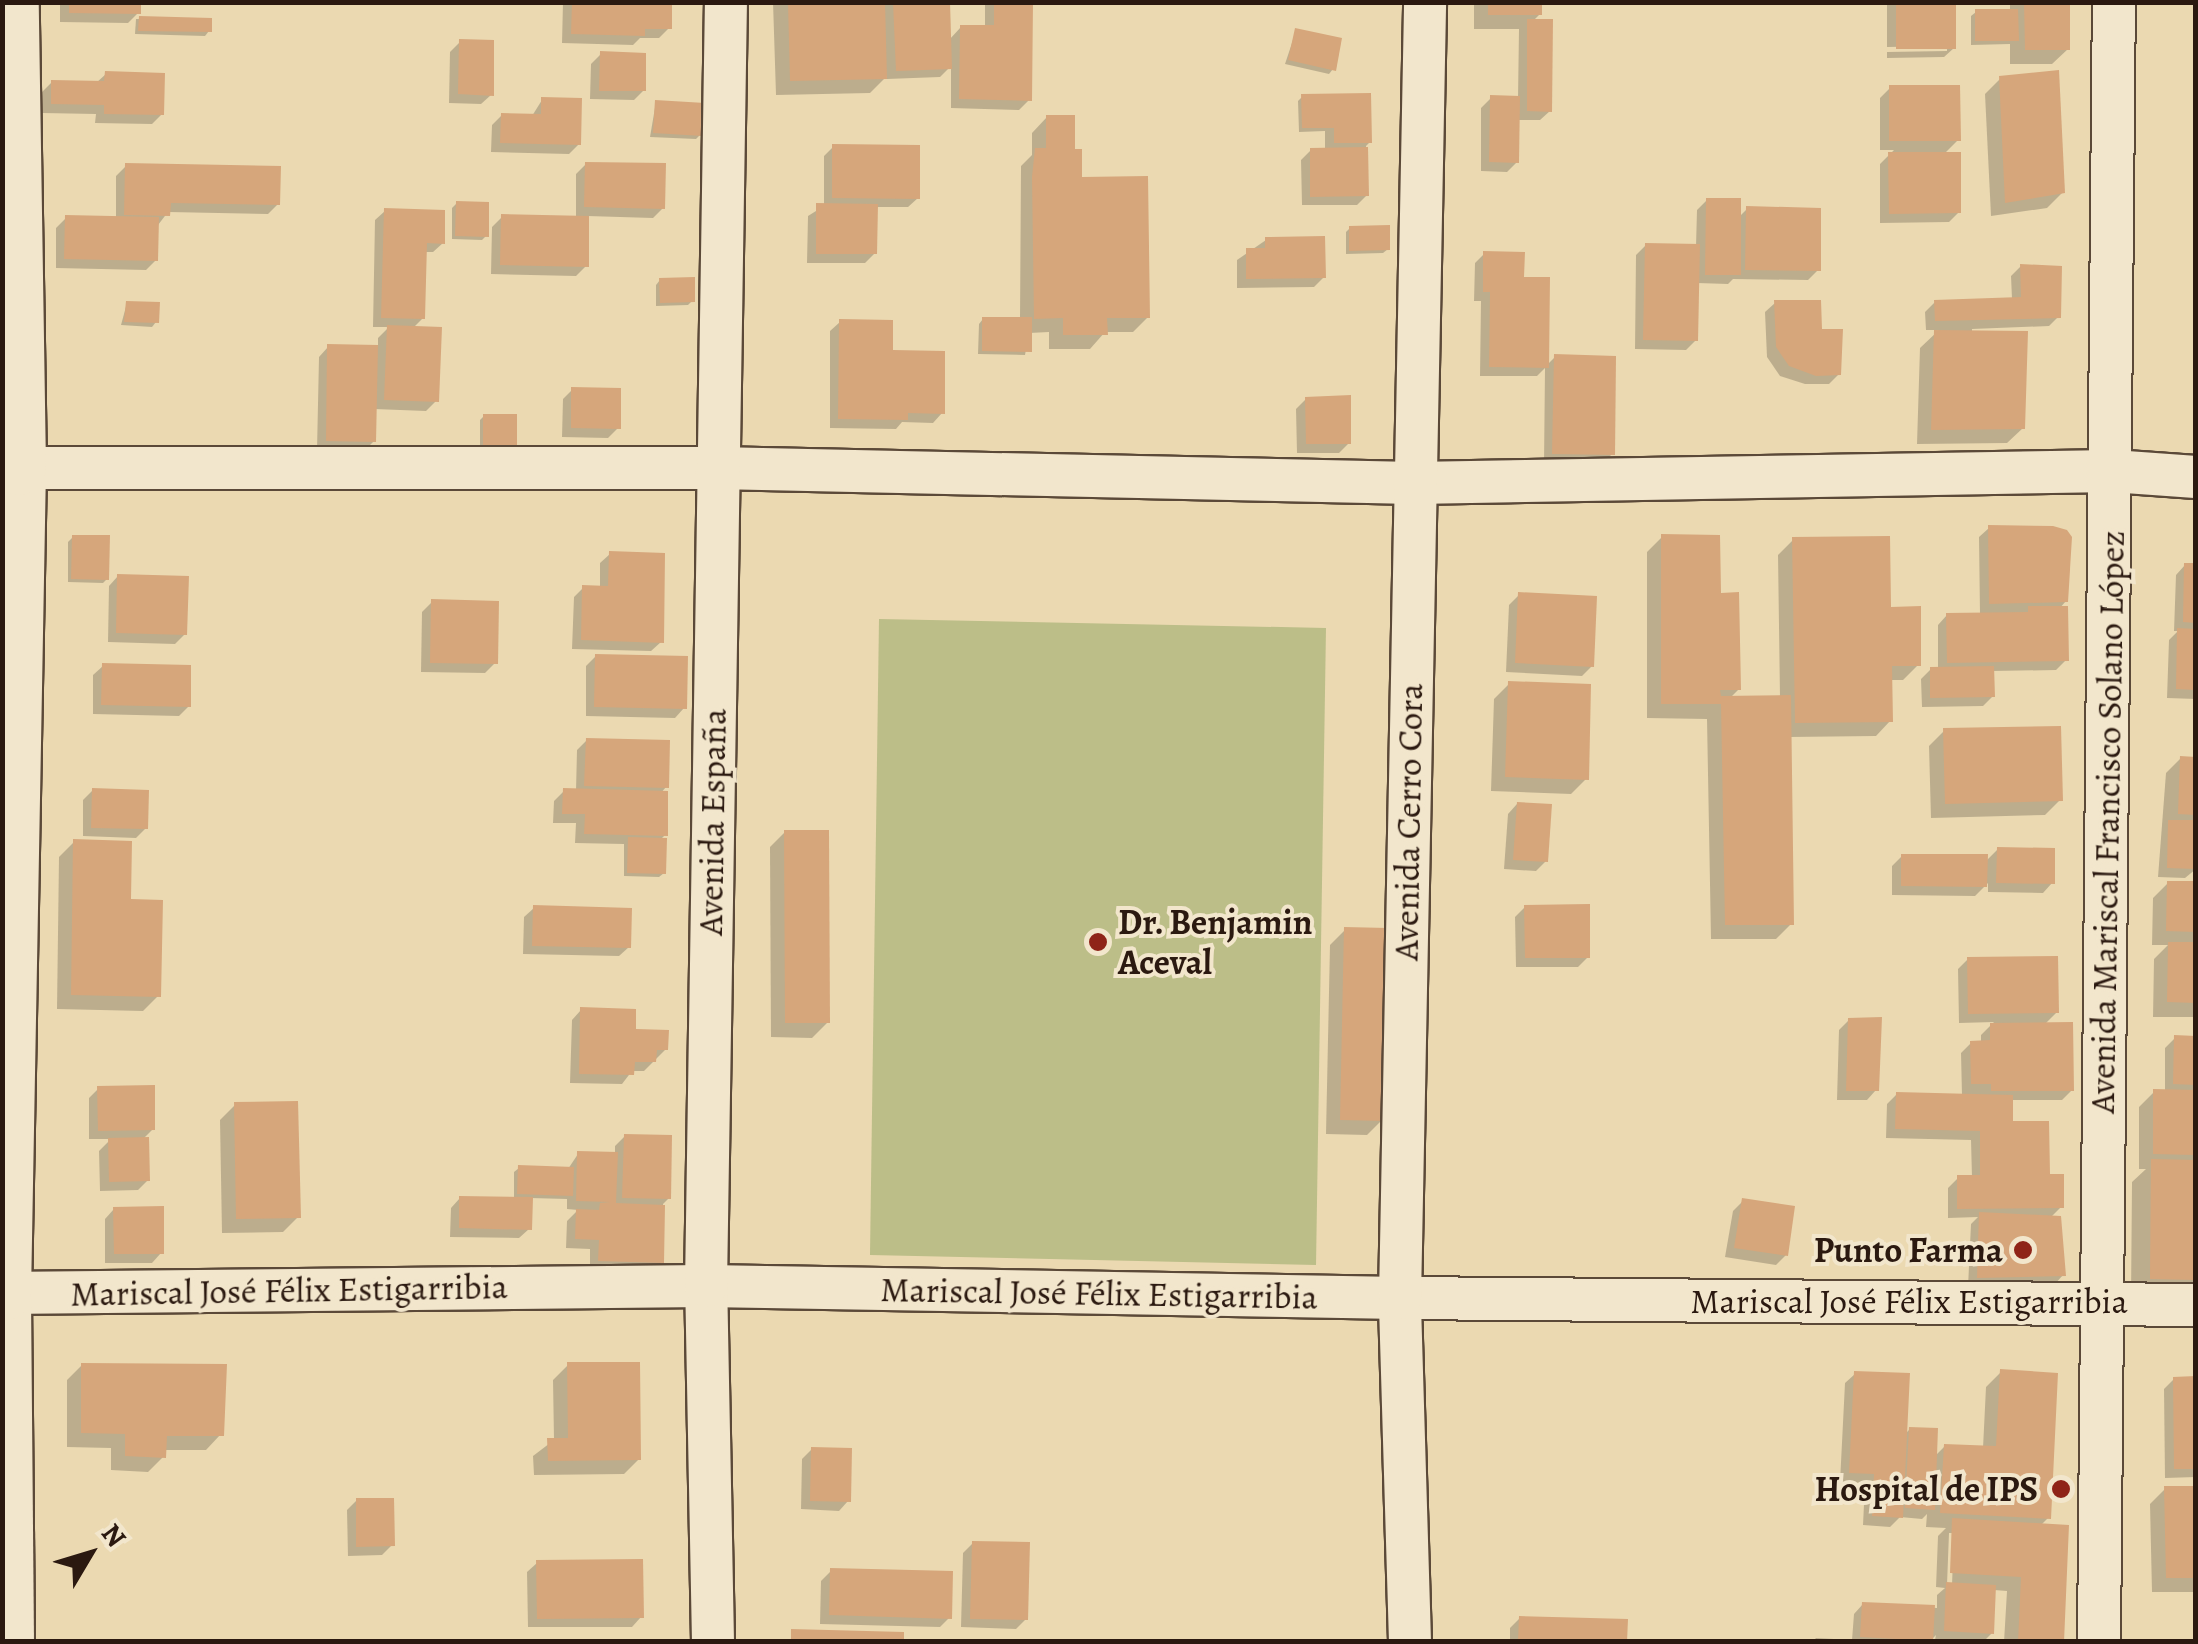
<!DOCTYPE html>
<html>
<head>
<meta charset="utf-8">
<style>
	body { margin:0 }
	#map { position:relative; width:2198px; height:1644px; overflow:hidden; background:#ebd9b1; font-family:Alegreya,serif }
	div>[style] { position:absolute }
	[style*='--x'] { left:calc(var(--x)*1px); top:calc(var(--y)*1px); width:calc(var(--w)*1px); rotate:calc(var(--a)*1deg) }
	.green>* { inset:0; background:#bcbe88 }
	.shadow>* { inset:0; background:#0003 }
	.building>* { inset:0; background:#d6a67b }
	.roads { filter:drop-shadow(2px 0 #5b4938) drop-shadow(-2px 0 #5b4938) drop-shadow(0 2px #5b4938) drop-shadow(0 -2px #5b4938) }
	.street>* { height:42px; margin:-21px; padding:0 21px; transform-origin:21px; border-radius:21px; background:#f2e6cc }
	.secondary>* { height:55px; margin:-27.5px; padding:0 27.5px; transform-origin:27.5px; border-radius:27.5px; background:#f2e6cc }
	.dots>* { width:28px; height:28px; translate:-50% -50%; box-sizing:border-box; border:5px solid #f2e6cc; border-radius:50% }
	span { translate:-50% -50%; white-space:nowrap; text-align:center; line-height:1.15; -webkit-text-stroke:8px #f2e6cc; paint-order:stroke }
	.street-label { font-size:35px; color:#2b1910 }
	.poi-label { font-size:35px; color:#2b1910; font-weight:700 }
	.left { translate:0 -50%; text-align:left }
	.right { translate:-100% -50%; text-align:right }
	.frame { position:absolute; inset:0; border:5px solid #2b1910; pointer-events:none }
	.north { position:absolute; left:40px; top:1504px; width:100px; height:100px; -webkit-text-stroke:8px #f2e6cc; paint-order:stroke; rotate:52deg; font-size:28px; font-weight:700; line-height:40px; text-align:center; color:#2b1910 }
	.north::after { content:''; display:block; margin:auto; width:35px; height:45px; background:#2b1910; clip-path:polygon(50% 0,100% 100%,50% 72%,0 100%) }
</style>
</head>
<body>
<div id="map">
	<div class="green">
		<i style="clip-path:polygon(879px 619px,1326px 628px,1316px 1265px,870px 1255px)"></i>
	</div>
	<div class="shadow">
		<i style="clip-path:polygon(60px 2px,138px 2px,138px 13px,128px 23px,60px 22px)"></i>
		<i style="clip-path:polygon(563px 2px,670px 2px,669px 28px,659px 38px,640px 38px,633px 45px,562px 43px)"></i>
		<i style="clip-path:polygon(773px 2px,947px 2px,949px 40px,961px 27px,985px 28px,985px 2px,1030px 2px,1029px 100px,1019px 110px,951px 108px,951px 66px,940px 77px,887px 79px,887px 76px,870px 93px,776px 95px)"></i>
		<i style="clip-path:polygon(1474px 2px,1540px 2px,1540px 14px,1532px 22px,1550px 111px,1540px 120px,1517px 120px,1517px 162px,1507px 172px,1481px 171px,1481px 108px,1491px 98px,1518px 98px,1519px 29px,1474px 29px)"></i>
		<i style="clip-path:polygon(1953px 2px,1954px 48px,1944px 57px,1887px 58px,1887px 52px,1947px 51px,1947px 46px,1887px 47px,1887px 3px)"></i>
		<i style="clip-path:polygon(2010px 2px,2067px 2px,2068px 49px,2052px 64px,2010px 64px,2010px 44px,1971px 45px,1971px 16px,1976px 12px,2010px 11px)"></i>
		<i style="clip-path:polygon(136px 19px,209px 20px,209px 31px,205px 36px,135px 34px)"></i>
		<i style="clip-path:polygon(1296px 31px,1333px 69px,1329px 74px,1285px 64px)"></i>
		<i style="clip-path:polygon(460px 42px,491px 95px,481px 104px,449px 103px,450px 52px)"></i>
		<i style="clip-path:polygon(601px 54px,644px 90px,634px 100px,590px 99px,591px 64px)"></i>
		<i style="clip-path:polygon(106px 74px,162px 114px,152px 124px,95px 123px,96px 114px,42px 113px,42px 92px,52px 82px,96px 83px)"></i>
		<i style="clip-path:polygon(2000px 79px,2063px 192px,2047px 208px,1991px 216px,1985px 94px)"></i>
		<i style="clip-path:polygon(1890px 88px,1958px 140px,1944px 154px,1959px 212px,1949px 222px,1880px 223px,1880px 164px,1894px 150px,1880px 150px,1880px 98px)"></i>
		<i style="clip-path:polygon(1302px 97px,1370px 142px,1366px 146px,1367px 195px,1357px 205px,1302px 205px,1301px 160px,1311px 150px,1325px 150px,1325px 131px,1299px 132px,1298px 101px)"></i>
		<i style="clip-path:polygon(542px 100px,579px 144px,569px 154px,491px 152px,492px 125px,502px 115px,532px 116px)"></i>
		<i style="clip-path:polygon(656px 102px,700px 135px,696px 139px,650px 137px)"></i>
		<i style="clip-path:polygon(1047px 117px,1072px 151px,1079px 180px,1148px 317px,1133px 332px,1105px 332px,1090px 349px,1049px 349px,1049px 332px,1029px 333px,1025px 355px,978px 354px,979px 324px,983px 319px,1020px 320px,1021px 166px,1032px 155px,1032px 133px)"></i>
		<i style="clip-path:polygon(834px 146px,918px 198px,908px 207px,876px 207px,875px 253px,865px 263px,807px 263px,808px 216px,824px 206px,824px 156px)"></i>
		<i style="clip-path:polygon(586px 164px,663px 208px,653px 218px,587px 216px,586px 266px,576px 276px,491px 274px,492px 227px,502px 217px,576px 218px,576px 174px)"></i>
		<i style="clip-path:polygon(126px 166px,278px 204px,268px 214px,168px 212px,158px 225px,156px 260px,146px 270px,56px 268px,56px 228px,66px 218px,116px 219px,116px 176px)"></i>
		<i style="clip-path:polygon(1707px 200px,1739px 217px,1747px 209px,1818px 270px,1808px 280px,1733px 279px,1728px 284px,1697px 283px,1696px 340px,1686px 350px,1635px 349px,1636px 255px,1646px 245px,1696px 246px,1697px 210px)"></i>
		<i style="clip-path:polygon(457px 203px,486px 236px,482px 240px,452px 239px,452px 208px)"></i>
		<i style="clip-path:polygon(385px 211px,443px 243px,433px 252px,424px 252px,423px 318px,412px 329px,436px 401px,426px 411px,374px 409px,374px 441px,364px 451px,317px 450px,319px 357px,328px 347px,378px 347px,378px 338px,389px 327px,373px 327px,375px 220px)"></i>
		<i style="clip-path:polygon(1350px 228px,1388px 249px,1383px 253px,1346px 254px,1346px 232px)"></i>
		<i style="clip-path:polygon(1266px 240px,1324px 277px,1314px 287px,1237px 288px,1237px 260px)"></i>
		<i style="clip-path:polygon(1484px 254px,1522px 279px,1547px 365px,1555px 357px,1612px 454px,1602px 464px,1544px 463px,1545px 368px,1537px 376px,1480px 376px,1481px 301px,1474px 301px,1475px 263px)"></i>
		<i style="clip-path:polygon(2021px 266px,2058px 317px,2049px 326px,1972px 329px,1972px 333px,2023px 428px,2007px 443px,1917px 444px,1920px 348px,1939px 330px,1926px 330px,1925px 312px,1935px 302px,2012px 299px,2011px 276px)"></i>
		<i style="clip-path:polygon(660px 280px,692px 301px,688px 305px,656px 306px,656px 285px)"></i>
		<i style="clip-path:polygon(127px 303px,156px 322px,152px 327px,121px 325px)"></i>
		<i style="clip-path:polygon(1775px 303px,1820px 332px,1839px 374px,1829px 384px,1805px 384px,1780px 376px,1767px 357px,1765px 312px)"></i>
		<i style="clip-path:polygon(840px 322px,890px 353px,942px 413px,933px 423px,902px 422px,896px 429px,830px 428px,830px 331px)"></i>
		<i style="clip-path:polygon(572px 390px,618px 428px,608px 438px,562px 437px,563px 399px)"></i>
		<i style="clip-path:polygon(1306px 399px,1349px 443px,1339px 453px,1297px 453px,1296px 409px)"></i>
		<i style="clip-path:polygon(484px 416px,515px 416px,480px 453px,480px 420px)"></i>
		<i style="clip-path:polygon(1989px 528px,2066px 601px,2059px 609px,2066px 660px,2056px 670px,1992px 671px,1993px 696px,1983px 706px,1922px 707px,1921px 679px,1931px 669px,1938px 669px,1938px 625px,1947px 615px,1980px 615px,1979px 537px)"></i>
		<i style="clip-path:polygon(73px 537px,107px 579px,103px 583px,68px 582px,68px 542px)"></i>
		<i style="clip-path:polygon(1662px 537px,1718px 595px,1739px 689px,1729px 699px,1780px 698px,1778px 555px,1793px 540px,1889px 609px,1918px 665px,1903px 680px,1890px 680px,1891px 720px,1876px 736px,1789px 737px,1791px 924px,1776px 939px,1711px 939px,1707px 719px,1647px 718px,1647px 552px)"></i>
		<i style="clip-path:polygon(610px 554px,661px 642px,651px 651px,572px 649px,574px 597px,583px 588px,600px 588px,600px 563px)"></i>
		<i style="clip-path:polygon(2185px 565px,2196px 565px,2196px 699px,2167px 698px,2169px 640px,2178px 631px,2174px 631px,2176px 575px)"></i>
		<i style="clip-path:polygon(118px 576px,185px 634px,175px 644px,108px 642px,109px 586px)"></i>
		<i style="clip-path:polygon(1519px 595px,1592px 666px,1582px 676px,1506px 672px,1509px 605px)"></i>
		<i style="clip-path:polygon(432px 602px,495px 663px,485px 673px,421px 672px,422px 612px)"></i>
		<i style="clip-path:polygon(596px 656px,684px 708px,675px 718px,586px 716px,586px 666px)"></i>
		<i style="clip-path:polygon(103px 666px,189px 706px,179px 716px,93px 714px,93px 675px)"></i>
		<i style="clip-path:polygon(1509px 684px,1586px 779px,1571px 794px,1491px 791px,1494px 699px)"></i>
		<i style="clip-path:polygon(1944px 731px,2060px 800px,2045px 815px,1931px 818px,1929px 746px)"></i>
		<i style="clip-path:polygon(587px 740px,666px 787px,660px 794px,665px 835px,660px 840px,664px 873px,659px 877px,624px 876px,624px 844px,575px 843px,576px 823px,553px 823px,554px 801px,564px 791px,576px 791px,577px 750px)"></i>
		<i style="clip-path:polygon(2181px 758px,2196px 759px,2196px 869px,2185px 878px,2158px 877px,2166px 773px)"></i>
		<i style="clip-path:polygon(93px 790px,146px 828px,136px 838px,83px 836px,83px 800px)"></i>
		<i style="clip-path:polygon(1517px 804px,1546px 861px,1536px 871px,1504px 869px,1508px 814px)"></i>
		<i style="clip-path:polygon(785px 832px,828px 1022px,812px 1038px,771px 1037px,770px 847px)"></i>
		<i style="clip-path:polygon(74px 842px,129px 901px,158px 996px,143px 1011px,57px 1009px,59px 857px)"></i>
		<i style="clip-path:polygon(1998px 849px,2052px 883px,2043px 893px,1988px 892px,1988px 883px,1975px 896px,1892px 895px,1892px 866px,1902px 856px,1985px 862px)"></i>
		<i style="clip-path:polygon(2168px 883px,2196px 884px,2196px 1017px,2153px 1017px,2154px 959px,2168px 945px,2152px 945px,2153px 898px)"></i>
		<i style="clip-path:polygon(1525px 907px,1588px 957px,1578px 967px,1516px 967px,1515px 917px)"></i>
		<i style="clip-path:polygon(534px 908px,629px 947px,619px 956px,523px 954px,524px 917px)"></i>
		<i style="clip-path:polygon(1345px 930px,1382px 1120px,1367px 1135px,1326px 1134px,1330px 945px)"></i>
		<i style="clip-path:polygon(1968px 959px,2057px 1012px,2045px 1024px,2072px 1090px,2062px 1100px,2011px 1100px,2010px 1124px,2048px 1177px,2061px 1207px,2050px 1218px,2063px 1275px,2054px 1285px,1968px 1287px,1971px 1224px,1978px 1217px,1948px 1218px,1948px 1188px,1958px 1178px,1972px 1178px,1971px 1140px,1886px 1138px,1887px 1104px,1897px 1094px,1962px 1096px,1961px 1053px,1971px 1043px,1981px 1043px,1981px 1035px,1994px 1022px,1959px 1023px,1958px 969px)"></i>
		<i style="clip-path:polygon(581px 1010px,633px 1031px,666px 1049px,644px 1071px,632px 1071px,622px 1084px,570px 1083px,572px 1020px)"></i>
		<i style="clip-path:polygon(1849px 1020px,1876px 1090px,1867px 1100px,1837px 1100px,1839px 1030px)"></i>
		<i style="clip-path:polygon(2175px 1038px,2196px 1038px,2196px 1300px,2131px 1298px,2132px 1182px,2146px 1169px,2139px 1169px,2139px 1107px,2154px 1092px,2165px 1092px,2165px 1048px)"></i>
		<i style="clip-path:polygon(99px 1088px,153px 1129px,142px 1140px,148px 1180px,138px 1190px,100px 1191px,99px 1151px,111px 1139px,89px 1139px,89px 1098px)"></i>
		<i style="clip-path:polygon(235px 1105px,298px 1217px,283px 1232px,222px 1233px,220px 1120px)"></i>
		<i style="clip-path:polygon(625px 1136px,669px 1198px,663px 1204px,662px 1262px,652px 1272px,590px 1270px,590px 1249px,566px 1248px,567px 1221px,578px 1210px,567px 1209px,567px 1199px,530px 1198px,529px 1229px,519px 1238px,450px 1237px,451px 1208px,460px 1198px,514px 1199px,514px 1172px,519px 1168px,568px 1169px,578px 1154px,615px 1155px,615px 1146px)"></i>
		<i style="clip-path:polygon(1743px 1201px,1786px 1255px,1776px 1265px,1725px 1257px,1733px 1211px)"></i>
		<i style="clip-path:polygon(114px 1209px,161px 1253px,152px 1263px,105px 1263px,105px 1219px)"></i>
		<i style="clip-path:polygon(82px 1365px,221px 1434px,206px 1450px,164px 1450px,163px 1457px,148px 1472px,111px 1470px,111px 1448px,67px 1447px,67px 1380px)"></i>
		<i style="clip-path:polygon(568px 1365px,639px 1459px,624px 1474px,534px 1475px,533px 1456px,554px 1440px,553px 1380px)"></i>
		<i style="clip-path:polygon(evenodd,2001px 1372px,2048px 1518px,2040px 1526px,2061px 1642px,2004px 1642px,2007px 1591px,1994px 1590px,1992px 1633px,1983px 1642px,1935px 1640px,1936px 1635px,1929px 1642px,1812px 1642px,1816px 1638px,1852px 1640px,1854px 1614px,1863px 1604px,1937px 1608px,1937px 1595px,1945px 1588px,1936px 1587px,1938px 1536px,1946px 1528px,1926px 1527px,1927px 1514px,1922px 1519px,1900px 1517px,1890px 1527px,1863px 1525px,1865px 1483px,1840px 1482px,1845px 1383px,1855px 1374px,1904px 1435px,1910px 1429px,1935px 1456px,1945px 1446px,1983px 1448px,1986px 1387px,2001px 1372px,1949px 1533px,1954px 1533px,1952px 1585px,1947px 1585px,1949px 1533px)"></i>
		<i style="clip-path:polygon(2174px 1379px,2196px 1379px,2196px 1477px,2165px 1478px,2164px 1389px)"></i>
		<i style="clip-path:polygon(812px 1449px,848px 1501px,839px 1511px,801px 1509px,802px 1459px)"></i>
		<i style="clip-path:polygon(2196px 1488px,2196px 1592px,2152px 1592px,2150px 1504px,2165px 1489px)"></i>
		<i style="clip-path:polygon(357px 1500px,392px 1545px,382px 1555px,348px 1556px,347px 1510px)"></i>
		<i style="clip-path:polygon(973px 1543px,1026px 1619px,1016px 1629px,961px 1627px,963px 1553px)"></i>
		<i style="clip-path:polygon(537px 1563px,641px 1617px,632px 1627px,528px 1627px,527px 1572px)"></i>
		<i style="clip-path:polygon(831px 1571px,950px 1617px,940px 1627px,820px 1624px,821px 1581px)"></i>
		<i style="clip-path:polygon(1520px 1618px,1625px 1642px,1510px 1642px,1510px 1628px)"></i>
	</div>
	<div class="building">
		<i style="clip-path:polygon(69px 2px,141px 2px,141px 14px,69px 13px)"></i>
		<i style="clip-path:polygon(572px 2px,672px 2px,672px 29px,645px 29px,645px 36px,571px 34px)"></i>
		<i style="clip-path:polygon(788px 2px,885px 2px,887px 79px,790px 81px)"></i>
		<i style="clip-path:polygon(893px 2px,950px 2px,952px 69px,896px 71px)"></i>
		<i style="clip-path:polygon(994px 2px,1033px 2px,1032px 101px,959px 99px,960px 25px,994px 25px)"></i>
		<i style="clip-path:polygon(1488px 2px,1542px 2px,1542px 15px,1488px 15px)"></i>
		<i style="clip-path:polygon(1896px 2px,1956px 2px,1956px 49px,1896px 49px)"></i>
		<i style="clip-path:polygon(2024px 2px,2070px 2px,2070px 50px,2025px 50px)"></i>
		<i style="clip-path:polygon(1975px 9px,2018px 9px,2019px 41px,1975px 41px)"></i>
		<i style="clip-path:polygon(139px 16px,212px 18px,212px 32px,138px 31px)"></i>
		<i style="clip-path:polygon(1527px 19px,1553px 19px,1552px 112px,1527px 111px)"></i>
		<i style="clip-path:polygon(1295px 28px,1342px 38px,1336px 71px,1288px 60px)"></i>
		<i style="clip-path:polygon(459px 39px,494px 40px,494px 96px,458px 94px)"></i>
		<i style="clip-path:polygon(600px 51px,646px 53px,646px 91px,599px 91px)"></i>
		<i style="clip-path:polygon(2059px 70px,2065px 193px,2005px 203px,1999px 76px)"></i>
		<i style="clip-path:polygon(105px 71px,165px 73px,164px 115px,104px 114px,104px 105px,51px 104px,51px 80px,104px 81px)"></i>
		<i style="clip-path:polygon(1889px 85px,1960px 85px,1961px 141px,1889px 141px)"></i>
		<i style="clip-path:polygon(1371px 93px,1372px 143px,1334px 143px,1334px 128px,1302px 128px,1301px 94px)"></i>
		<i style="clip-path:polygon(1490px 95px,1520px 96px,1519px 163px,1489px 162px)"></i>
		<i style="clip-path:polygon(541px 97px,582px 98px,581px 145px,500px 143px,501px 113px,541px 114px)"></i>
		<i style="clip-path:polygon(655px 100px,705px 103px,703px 136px,653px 133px)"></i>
		<i style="clip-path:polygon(1046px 115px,1075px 115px,1075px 149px,1082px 149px,1082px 177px,1148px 176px,1150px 318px,1107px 318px,1108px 335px,1063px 335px,1063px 318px,1034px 319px,1032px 177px,1035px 148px,1046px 148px)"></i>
		<i style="clip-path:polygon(832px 144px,920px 145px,920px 199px,832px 198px)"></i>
		<i style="clip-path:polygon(1368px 147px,1369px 196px,1310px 197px,1310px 148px)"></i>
		<i style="clip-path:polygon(1888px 152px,1961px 152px,1961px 213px,1889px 214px)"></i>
		<i style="clip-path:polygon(585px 162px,666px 163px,665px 209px,584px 207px)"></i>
		<i style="clip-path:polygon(125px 163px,281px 166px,280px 205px,171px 203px,170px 216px,124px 215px)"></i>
		<i style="clip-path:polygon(1706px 198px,1741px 198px,1741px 275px,1705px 275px)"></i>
		<i style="clip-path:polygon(456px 201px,489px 202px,489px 237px,455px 236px)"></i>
		<i style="clip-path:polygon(816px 203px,878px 204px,877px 254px,816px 254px)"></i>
		<i style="clip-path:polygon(1746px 206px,1821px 208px,1821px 271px,1745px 270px)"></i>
		<i style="clip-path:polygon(384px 208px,445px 210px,445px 244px,427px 243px,425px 319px,381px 318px)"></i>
		<i style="clip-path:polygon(501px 214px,589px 216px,589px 267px,500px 265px)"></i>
		<i style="clip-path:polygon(65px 215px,159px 217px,158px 261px,64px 259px)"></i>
		<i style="clip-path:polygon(1390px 225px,1390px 250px,1349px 251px,1349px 226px)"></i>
		<i style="clip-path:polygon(1325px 236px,1326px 278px,1246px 279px,1246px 248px,1265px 248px,1265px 237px)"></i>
		<i style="clip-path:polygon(1645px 243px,1700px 244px,1698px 341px,1643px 340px)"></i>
		<i style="clip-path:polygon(1483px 251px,1525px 252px,1524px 277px,1550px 277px,1549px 368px,1489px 367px,1490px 292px,1483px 292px)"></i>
		<i style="clip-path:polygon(2020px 264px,2062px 266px,2061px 318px,1935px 321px,1934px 300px,2021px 297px)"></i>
		<i style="clip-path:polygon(695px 277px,695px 302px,660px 303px,659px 278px)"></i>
		<i style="clip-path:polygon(1774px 300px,1821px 300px,1822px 329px,1843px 329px,1841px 375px,1816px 376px,1789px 366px,1776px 347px)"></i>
		<i style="clip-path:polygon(126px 301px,160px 302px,159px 323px,124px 322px)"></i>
		<i style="clip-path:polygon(982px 317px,1032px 317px,1032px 352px,982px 351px)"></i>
		<i style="clip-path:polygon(839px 319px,893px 320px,893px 350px,945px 351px,945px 414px,908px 413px,908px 420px,838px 419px)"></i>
		<i style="clip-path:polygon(387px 325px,442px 327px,439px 402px,384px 400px)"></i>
		<i style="clip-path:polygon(1934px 330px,2028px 331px,2025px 429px,1931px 430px)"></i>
		<i style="clip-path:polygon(327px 344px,378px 345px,376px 442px,326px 441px)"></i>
		<i style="clip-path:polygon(1554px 354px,1616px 356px,1615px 455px,1552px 454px)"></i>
		<i style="clip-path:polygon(571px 387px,621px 388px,621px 429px,571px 428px)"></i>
		<i style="clip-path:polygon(1351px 395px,1351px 444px,1306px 444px,1305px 397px)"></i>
		<i style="clip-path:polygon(483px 414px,517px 414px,517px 450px,483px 450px)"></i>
		<i style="clip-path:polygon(1988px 525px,2053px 526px,2067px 530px,2072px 537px,2068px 602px,1989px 604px)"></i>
		<i style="clip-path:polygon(1661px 534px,1720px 535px,1721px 593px,1739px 592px,1741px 690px,1720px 690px,1721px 696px,1791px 695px,1794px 925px,1725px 925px,1721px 704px,1661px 704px)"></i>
		<i style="clip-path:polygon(72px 535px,110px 535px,109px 580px,71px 579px)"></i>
		<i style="clip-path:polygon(1890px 536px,1891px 607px,1921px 606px,1921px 666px,1892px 666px,1893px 722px,1795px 723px,1792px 537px)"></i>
		<i style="clip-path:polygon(609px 551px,665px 553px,664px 643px,581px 640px,582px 585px,608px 586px)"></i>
		<i style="clip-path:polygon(2184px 563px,2196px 563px,2196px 623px,2183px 622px)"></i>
		<i style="clip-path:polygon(117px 574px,189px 576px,187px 635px,116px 633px)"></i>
		<i style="clip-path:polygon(1518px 592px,1597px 596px,1594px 667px,1515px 663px)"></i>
		<i style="clip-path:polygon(431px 599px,499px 601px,498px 664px,430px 663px)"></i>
		<i style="clip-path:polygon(2028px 606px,2068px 606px,2069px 661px,1947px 663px,1946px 613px,2028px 612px)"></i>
		<i style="clip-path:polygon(2177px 628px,2196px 629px,2196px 690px,2176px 689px)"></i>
		<i style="clip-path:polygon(595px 654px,688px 656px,687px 709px,594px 707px)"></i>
		<i style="clip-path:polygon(102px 663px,191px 665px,191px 707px,101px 705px)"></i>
		<i style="clip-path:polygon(1994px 666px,1995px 697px,1930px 698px,1930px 667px)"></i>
		<i style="clip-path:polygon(1508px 681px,1591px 684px,1589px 780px,1505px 777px)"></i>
		<i style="clip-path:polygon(2061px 726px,2063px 801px,1945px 804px,1943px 728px)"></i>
		<i style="clip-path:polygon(586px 738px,670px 740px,669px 788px,584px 786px)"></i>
		<i style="clip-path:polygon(2180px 756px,2196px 757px,2196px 815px,2178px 814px)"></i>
		<i style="clip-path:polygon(92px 788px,149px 790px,148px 829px,91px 828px)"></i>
		<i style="clip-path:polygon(563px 788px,668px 791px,668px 836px,584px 834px,585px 814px,562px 814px)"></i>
		<i style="clip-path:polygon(1517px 802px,1552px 804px,1548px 862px,1513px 860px)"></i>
		<i style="clip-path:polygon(2168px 820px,2196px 820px,2196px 869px,2167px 868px)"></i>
		<i style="clip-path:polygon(784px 830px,829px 830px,830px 1023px,785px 1023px)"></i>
		<i style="clip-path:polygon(628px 837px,667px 838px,666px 874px,627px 873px)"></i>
		<i style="clip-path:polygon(73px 839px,132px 841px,131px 899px,163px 900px,161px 997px,71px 995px)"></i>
		<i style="clip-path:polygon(1997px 847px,2055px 848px,2055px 884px,1996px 883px)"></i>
		<i style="clip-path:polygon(1901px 854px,1988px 854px,1987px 887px,1901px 886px)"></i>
		<i style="clip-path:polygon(2167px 881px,2196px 881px,2196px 932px,2166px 931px)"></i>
		<i style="clip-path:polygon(1590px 904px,1590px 958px,1525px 958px,1524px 905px)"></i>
		<i style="clip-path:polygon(533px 905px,632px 908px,631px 948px,532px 946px)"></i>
		<i style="clip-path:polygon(1344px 927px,1388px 928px,1385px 1121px,1340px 1120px)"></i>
		<i style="clip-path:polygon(2168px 942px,2196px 942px,2196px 1003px,2167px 1002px)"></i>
		<i style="clip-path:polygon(2058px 956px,2059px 1013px,1968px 1014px,1967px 957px)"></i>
		<i style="clip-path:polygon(580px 1007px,636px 1009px,636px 1029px,669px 1030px,668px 1050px,657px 1050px,656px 1062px,635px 1062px,634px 1075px,579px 1074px)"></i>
		<i style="clip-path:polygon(1882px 1017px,1879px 1091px,1846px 1091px,1848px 1018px)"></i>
		<i style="clip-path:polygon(2073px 1022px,2074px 1091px,1991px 1091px,1991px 1084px,1971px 1084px,1970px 1041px,1990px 1040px,1990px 1023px)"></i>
		<i style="clip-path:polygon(2174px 1035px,2196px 1036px,2196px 1085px,2173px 1084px)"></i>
		<i style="clip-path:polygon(155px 1085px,155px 1130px,98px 1131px,97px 1086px)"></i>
		<i style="clip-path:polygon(2153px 1089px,2196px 1090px,2196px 1155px,2153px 1154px)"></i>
		<i style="clip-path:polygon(1896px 1092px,2013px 1095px,2013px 1121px,2049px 1121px,2050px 1174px,2064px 1174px,2064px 1208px,1957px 1209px,1957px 1175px,1980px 1175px,1980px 1131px,1895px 1129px)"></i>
		<i style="clip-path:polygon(298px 1101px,301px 1218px,236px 1219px,234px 1102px)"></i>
		<i style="clip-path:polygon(624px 1134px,672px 1135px,671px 1199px,622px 1198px)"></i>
		<i style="clip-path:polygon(149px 1137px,150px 1181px,109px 1182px,108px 1138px)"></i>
		<i style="clip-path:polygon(577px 1151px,618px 1152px,616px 1203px,665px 1205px,664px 1263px,598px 1261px,599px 1240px,575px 1239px,576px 1209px,599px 1210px,600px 1203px,610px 1202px,576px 1201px)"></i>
		<i style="clip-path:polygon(2151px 1159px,2196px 1160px,2196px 1280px,2150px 1279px)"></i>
		<i style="clip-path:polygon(518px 1165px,574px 1167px,573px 1196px,517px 1194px)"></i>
		<i style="clip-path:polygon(459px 1196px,533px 1197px,532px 1230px,459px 1228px)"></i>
		<i style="clip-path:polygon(1742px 1198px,1795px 1206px,1788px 1256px,1734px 1248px)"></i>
		<i style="clip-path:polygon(164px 1206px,164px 1254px,114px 1254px,113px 1207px)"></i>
		<i style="clip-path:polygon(1979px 1212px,2061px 1216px,2066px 1276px,1977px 1278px)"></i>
		<i style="clip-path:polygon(567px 1362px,640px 1362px,641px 1460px,548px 1461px,547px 1438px,568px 1438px)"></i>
		<i style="clip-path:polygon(81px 1363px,227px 1364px,224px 1436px,167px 1436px,166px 1458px,125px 1456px,125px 1434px,81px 1433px)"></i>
		<i style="clip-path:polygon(2000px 1369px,2058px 1373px,2051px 1519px,1940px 1513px,1944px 1444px,1996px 1446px)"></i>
		<i style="clip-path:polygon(1854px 1371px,1910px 1373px,1903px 1518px,1872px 1516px,1874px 1474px,1849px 1473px)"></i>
		<i style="clip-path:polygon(2196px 1376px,2196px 1469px,2174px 1469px,2173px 1377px)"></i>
		<i style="clip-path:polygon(1909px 1427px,1938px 1428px,1935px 1510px,1905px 1508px)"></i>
		<i style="clip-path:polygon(811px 1447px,852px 1448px,851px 1502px,810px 1501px)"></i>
		<i style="clip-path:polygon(2164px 1486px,2196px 1486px,2196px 1578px,2166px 1578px)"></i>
		<i style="clip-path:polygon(356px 1498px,394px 1498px,395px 1546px,356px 1547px)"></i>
		<i style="clip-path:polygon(1952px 1518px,2069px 1525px,2064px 1642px,2018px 1642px,2021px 1577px,1950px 1573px)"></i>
		<i style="clip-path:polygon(972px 1541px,1030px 1542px,1028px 1620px,970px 1619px)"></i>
		<i style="clip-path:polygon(643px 1559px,644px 1618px,537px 1619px,536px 1560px)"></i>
		<i style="clip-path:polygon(830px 1568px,953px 1571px,952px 1619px,829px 1615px)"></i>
		<i style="clip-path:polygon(1946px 1582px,1996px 1585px,1994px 1634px,1944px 1631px)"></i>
		<i style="clip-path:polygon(1862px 1602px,1935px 1605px,1933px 1641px,1860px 1637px)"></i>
		<i style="clip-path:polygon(1519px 1616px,1628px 1619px,1627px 1642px,1518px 1642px)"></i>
		<i style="clip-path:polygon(791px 1629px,904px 1632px,904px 1642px,791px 1642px)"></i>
	</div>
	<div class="roads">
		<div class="street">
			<i style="--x:2;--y:468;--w:714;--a:0"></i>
			<i style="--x:716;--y:468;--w:698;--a:1.23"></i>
			<i style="--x:1414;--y:483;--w:698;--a:-0.98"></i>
			<i style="--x:2112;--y:471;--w:84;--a:4.1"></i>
			<i style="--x:2;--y:1293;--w:704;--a:-0.57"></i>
			<i style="--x:706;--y:1286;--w:694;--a:0.99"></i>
			<i style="--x:1400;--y:1298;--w:796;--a:0.5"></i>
			<i style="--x:713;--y:1642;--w:356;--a:-91.1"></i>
			<i style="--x:706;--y:1286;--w:1284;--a:-89.11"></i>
			<i style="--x:1410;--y:1642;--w:344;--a:-91.7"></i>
			<i style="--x:1400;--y:1298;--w:1296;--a:-88.89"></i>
			<i style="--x:2099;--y:1642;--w:1640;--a:-89.48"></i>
		</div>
		<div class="secondary">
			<i style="--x:6;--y:1642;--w:349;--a:-90.5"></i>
			<i style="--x:3;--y:1293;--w:826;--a:-88.96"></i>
			<i style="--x:18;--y:467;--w:465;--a:-90.9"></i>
		</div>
	</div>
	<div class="dots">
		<i style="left:1098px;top:942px;background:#8f2418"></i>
		<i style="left:2023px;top:1250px;background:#8f2418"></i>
		<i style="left:2061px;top:1489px;background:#8f2418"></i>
	</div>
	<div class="street-label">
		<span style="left:712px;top:822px;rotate:-89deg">Avenida España</span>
		<span style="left:1408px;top:822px;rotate:-89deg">Avenida Cerro Cora</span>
		<span style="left:2107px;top:822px;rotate:-89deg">Avenida Mariscal Francisco Solano López</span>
		<span style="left:289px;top:1290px;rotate:-1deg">Mariscal José Félix Estigarribia</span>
		<span style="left:1099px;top:1293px;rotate:1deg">Mariscal José Félix Estigarribia</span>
		<span style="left:1909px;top:1301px">Mariscal José Félix Estigarribia</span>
	</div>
	<div class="poi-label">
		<span class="left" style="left:1118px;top:942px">Dr. Benjamin<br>Aceval</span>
		<span class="right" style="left:2003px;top:1250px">Punto Farma</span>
		<span class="right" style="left:2038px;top:1489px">Hospital de IPS</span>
	</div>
	<div class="frame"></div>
	<div class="north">N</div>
</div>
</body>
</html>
